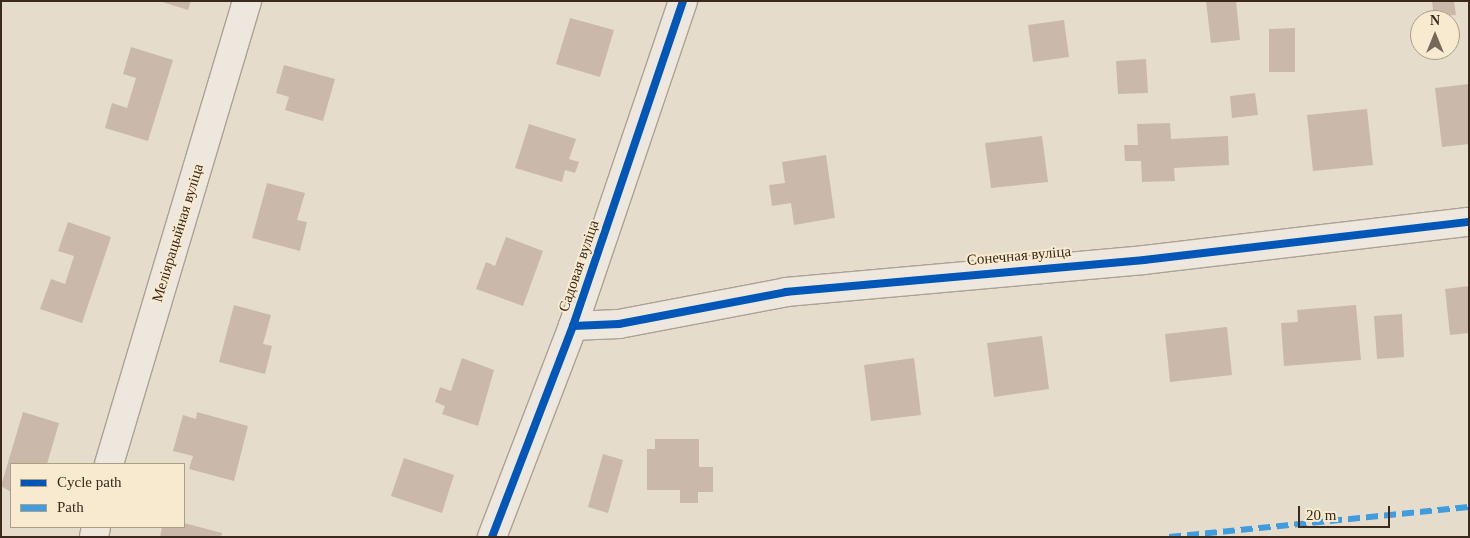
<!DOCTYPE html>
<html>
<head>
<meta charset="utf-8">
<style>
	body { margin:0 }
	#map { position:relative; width:1470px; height:538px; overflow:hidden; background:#e6dccb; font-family:Georgia,serif }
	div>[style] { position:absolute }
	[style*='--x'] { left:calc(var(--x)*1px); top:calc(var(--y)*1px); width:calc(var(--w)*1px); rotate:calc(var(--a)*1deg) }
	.building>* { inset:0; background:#cab9ab }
	.roads { filter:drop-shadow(1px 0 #aba195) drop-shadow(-1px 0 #aba195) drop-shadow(0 1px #aba195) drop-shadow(0 -1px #aba195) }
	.minor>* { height:28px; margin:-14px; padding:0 14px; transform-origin:14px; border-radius:14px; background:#eee7dd }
	.quiet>* { height:6px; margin-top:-3px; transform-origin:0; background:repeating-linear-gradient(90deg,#3e9cdf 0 12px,transparent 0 18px) }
	.cycleway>* { height:8px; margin:-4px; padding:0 4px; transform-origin:4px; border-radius:4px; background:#0057b8 }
	span { translate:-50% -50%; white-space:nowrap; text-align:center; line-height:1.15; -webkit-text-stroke:4px #f8eacf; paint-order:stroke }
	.street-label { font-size:15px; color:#3a291c }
	.frame { position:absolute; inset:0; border:2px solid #3a291c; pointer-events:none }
	.legend { position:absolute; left:10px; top:463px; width:175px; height:65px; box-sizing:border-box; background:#f8eacf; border:1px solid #ac9d87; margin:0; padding:6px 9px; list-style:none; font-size:15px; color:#3a291c }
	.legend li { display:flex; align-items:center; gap:10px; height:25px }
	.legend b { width:25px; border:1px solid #ac9d87 }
	.north { position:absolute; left:1410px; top:10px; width:50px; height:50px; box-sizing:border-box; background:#f8eacf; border:1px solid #ac9d87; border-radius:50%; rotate:0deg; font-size:14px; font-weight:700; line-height:20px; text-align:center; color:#3a291c }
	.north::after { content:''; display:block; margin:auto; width:18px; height:22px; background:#766859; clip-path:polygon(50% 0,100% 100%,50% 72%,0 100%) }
	.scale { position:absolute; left:1298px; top:506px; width:92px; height:22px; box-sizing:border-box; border:2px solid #3a291c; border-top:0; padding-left:6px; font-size:15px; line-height:18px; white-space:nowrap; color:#3a291c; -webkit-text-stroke:4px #f8eacf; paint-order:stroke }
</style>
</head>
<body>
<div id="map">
	<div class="building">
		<i style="clip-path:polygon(159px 1px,191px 1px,188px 10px)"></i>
		<i style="clip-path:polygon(1206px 1px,1236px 1px,1240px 40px,1211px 43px)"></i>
		<i style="clip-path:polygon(1432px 1px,1454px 1px,1456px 15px,1434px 17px)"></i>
		<i style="clip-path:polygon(570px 18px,614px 30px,600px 77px,556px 64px)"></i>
		<i style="clip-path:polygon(1064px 20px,1069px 57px,1033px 62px,1028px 25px)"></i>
		<i style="clip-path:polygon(1295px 28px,1295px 72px,1269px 72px,1269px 29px)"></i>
		<i style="clip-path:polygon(131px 47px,173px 60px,148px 141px,105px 128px,112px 103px,127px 108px,136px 78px,123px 74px)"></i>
		<i style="clip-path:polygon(1146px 59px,1148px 93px,1118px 94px,1116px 61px)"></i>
		<i style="clip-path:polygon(284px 65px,335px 79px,323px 121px,285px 110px,289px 97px,276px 93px)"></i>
		<i style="clip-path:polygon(1469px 84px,1469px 144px,1442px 147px,1435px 88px)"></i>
		<i style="clip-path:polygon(1255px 93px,1258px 115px,1232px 118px,1230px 96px)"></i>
		<i style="clip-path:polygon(1367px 109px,1373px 165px,1313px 171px,1307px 115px)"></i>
		<i style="clip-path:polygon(1170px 123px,1171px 139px,1228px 136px,1229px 165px,1174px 168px,1175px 181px,1142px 182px,1141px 161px,1125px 161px,1124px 145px,1138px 145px,1137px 124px)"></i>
		<i style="clip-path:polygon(529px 124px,576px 139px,569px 159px,579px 162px,575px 173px,565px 170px,562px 182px,515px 168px)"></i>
		<i style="clip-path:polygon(1042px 136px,1048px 182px,991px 188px,985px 143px)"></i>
		<i style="clip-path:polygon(826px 155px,835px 218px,794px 225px,791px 203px,772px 206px,769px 185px,785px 183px,782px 162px)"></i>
		<i style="clip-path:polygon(267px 183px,305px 193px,297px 220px,307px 222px,300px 251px,252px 238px)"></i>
		<i style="clip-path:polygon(68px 222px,111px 237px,82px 323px,40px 309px,51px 279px,65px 284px,74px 256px,58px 251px)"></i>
		<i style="clip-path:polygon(506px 237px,543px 251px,523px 306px,476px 289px,486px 262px,495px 266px)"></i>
		<i style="clip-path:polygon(1469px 286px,1469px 333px,1450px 335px,1445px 289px)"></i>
		<i style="clip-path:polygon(234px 305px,271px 315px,263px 344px,272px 346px,265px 374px,219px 362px)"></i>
		<i style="clip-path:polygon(1356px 305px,1361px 360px,1284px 366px,1281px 323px,1298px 322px,1297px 310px)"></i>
		<i style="clip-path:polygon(1402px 314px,1404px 357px,1377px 359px,1374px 316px)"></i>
		<i style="clip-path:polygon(1227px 327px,1232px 375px,1170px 382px,1165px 334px)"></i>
		<i style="clip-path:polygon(1042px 336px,1049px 389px,994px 397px,987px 343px)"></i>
		<i style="clip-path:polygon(462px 358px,494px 370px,478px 426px,442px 414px,445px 406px,435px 402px,440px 387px,451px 391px)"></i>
		<i style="clip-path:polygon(914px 358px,921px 415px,871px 421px,864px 365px)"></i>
		<i style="clip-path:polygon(23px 412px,59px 423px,47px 464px,11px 464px,11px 492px,1px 486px)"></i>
		<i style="clip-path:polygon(197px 412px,248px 426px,234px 481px,189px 469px,193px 456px,173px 451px,183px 415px,196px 419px)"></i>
		<i style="clip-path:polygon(655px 439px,699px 439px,699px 467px,713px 467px,713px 492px,698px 492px,698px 503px,680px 503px,680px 490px,647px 490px,647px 449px,655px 449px)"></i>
		<i style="clip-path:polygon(603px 454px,623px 460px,608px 513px,588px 507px)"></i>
		<i style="clip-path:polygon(404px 458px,454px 475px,442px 513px,391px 496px)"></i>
		<i style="clip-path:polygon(184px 523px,222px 533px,221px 537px,160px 537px,162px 527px,184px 527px)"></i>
	</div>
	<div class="roads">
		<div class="minor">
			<i style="--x:573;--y:326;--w:46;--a:-2.5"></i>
			<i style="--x:619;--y:324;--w:170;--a:-10.8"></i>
			<i style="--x:786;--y:292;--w:359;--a:-5.1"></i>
			<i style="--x:1144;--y:260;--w:327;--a:-6.7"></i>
			<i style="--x:109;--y:464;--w:483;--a:-73.4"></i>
			<i style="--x:94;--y:537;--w:10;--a:-79"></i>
			<i style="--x:492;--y:537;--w:226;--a:-69"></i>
			<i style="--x:573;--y:326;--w:343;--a:-71.3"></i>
		</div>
	</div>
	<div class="quiet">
		<i style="--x:1169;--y:537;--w:301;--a:-5.7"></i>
	</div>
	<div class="cycleway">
		<i style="--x:573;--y:326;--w:46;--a:-2.5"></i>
		<i style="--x:619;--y:324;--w:170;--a:-10.8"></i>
		<i style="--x:786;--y:292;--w:359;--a:-5.1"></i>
		<i style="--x:1144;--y:260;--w:327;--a:-6.7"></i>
		<i style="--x:492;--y:537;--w:226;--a:-69"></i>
		<i style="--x:573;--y:326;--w:343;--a:-71.3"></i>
	</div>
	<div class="street-label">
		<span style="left:178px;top:233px;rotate:-73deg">Меліярацыйная вуліца</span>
		<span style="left:1019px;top:256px;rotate:-5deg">Сонечная вуліца</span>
		<span style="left:579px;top:266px;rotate:-71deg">Садовая вуліца</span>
	</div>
	<div class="frame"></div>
	<ul class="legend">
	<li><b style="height:6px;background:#0057b8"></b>Cycle path</li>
	<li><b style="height:6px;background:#3e9cdf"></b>Path</li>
	</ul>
	<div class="north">N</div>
	<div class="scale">20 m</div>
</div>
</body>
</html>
